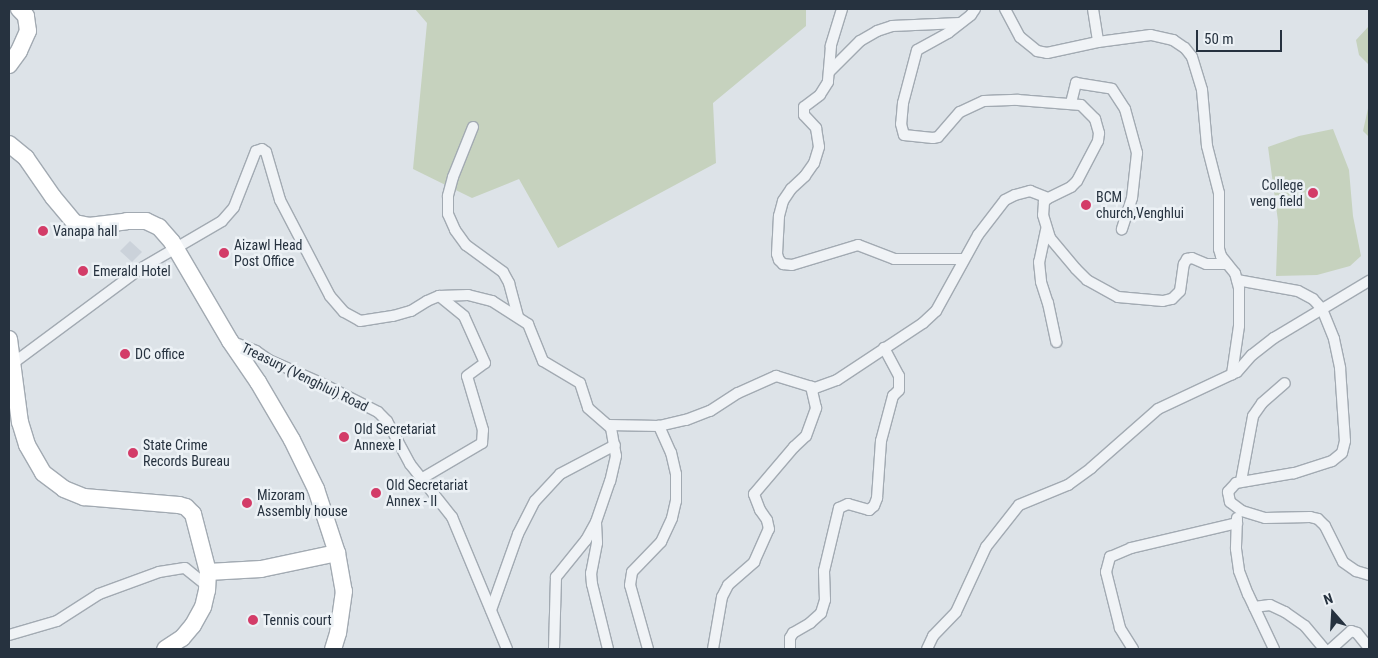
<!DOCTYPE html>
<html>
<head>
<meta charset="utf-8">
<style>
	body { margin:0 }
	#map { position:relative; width:1378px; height:658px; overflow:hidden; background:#dde3e8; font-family:"Roboto Condensed",sans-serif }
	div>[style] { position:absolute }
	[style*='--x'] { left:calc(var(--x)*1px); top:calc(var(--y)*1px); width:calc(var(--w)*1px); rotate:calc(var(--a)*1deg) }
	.built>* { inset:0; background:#cbd2da }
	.green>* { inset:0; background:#c6d2be }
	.roads { filter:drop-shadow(1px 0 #a2aab2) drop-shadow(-1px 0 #a2aab2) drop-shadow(0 1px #a2aab2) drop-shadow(0 -1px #a2aab2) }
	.minor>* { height:10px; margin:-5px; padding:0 5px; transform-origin:5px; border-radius:5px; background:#f0f3f6 }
	.primary>* { height:16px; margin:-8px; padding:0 8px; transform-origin:8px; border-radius:8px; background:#fff }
	.dots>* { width:14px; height:14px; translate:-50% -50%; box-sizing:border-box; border:2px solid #ecf1f5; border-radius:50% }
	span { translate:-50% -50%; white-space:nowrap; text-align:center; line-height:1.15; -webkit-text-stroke:5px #ecf1f5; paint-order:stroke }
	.poi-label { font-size:14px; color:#26323f }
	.right { translate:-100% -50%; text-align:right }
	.left { translate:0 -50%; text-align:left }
	.street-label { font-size:14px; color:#26323f }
	.frame { position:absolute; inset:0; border:10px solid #26323f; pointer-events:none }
	.north { position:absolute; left:1308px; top:588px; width:50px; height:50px; -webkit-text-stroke:4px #ecf1f5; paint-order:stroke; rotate:341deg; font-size:14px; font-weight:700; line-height:20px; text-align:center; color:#26323f }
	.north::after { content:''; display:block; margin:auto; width:18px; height:22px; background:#26323f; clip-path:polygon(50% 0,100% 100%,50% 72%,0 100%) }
	.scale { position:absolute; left:1196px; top:30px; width:86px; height:22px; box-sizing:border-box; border:2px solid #26323f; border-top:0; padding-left:6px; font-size:15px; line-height:18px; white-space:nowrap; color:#26323f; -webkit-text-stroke:4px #ecf1f5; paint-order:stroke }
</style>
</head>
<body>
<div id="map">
	<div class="built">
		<i style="clip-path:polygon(130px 241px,142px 252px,132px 262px,120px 251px)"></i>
	</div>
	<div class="green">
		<i style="clip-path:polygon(415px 9px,806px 9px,806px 26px,713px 103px,716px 163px,558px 248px,519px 179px,472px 198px,413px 169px,427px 23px)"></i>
		<i style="clip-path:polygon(1369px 26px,1369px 65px,1359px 55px,1356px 40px)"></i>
		<i style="clip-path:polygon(1369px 104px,1369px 137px,1363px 131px)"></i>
		<i style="clip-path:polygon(1333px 129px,1349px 170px,1353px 216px,1361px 256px,1350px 266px,1317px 275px,1276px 276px,1278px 221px,1268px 147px,1299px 136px)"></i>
	</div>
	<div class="roads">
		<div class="minor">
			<i style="--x:842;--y:9;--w:39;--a:107"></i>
			<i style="--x:831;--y:46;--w:36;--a:95"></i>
			<i style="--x:828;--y:82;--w:15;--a:122"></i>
			<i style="--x:820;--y:95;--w:20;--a:143"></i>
			<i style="--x:804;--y:107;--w:8;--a:90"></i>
			<i style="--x:804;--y:115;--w:18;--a:47"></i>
			<i style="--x:816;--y:128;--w:19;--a:81"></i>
			<i style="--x:819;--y:147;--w:17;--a:107"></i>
			<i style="--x:814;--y:163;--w:16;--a:125"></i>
			<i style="--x:805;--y:176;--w:19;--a:137"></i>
			<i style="--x:791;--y:189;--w:14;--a:124"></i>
			<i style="--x:783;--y:201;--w:16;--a:105"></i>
			<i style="--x:779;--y:216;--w:38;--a:93"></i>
			<i style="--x:777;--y:254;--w:6;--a:72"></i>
			<i style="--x:779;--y:260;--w:6;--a:45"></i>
			<i style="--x:783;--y:264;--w:9;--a:6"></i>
			<i style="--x:792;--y:265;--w:69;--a:-16.9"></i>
			<i style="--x:858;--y:245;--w:39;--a:21"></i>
			<i style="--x:894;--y:259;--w:70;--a:0"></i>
			<i style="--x:975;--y:9;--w:7;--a:124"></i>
			<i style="--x:971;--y:15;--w:29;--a:142"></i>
			<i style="--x:948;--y:33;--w:35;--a:151"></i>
			<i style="--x:917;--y:50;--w:55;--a:104.8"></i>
			<i style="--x:903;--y:103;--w:21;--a:95"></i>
			<i style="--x:901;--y:124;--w:11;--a:75"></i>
			<i style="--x:904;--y:135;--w:29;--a:6"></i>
			<i style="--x:933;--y:138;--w:5;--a:-11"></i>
			<i style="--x:938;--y:137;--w:33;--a:-49"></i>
			<i style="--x:960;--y:112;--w:26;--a:-25"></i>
			<i style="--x:984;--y:101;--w:34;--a:-2"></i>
			<i style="--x:1018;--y:100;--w:63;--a:4.5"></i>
			<i style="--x:1081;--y:105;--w:20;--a:45"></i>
			<i style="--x:1095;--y:119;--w:15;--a:74"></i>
			<i style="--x:1099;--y:133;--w:8;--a:97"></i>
			<i style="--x:1098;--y:141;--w:45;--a:117.7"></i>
			<i style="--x:1077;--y:181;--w:8;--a:135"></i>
			<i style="--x:1071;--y:187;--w:25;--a:154"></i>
			<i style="--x:1048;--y:198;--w:6;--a:135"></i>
			<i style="--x:1044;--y:202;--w:13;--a:94"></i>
			<i style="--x:1043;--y:215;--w:24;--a:73"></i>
			<i style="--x:1050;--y:238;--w:40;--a:50"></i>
			<i style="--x:1076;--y:269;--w:16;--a:45"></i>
			<i style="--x:1087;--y:280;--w:35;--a:29"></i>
			<i style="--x:1118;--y:297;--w:45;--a:5.1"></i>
			<i style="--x:1163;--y:301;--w:9;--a:-13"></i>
			<i style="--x:1172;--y:299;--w:11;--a:-45"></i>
			<i style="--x:1180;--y:291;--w:27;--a:-82"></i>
			<i style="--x:1184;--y:264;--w:6;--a:-59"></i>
			<i style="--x:1187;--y:259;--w:5;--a:-11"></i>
			<i style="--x:1192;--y:258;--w:15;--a:23"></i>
			<i style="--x:1206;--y:264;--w:21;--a:0"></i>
			<i style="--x:1005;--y:9;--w:32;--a:62"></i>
			<i style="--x:1020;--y:37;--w:22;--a:39"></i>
			<i style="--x:1037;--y:51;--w:10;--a:11"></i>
			<i style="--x:1047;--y:53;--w:52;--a:-12.2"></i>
			<i style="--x:1098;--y:42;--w:53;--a:-7.5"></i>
			<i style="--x:1151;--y:35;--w:23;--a:13"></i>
			<i style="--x:1173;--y:40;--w:14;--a:34"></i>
			<i style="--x:1185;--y:48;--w:11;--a:52"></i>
			<i style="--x:1192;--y:57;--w:34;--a:73"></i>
			<i style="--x:1202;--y:90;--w:56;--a:84.9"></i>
			<i style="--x:1207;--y:146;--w:49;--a:75.7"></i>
			<i style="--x:1219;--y:193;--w:56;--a:90"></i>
			<i style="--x:1219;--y:249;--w:7;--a:74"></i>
			<i style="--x:1221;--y:256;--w:22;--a:51"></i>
			<i style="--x:1235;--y:273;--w:16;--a:75"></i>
			<i style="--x:1239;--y:288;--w:38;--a:90"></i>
			<i style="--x:1239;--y:326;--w:49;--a:98.3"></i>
			<i style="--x:1093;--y:9;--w:33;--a:81"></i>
			<i style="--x:829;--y:72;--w:44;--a:-45"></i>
			<i style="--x:860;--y:41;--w:20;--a:-30"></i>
			<i style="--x:877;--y:31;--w:16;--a:-18"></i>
			<i style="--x:892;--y:26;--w:68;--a:-2.5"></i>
			<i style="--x:1071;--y:103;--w:21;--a:-76"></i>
			<i style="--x:1076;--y:83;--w:36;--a:9"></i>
			<i style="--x:1112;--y:89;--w:24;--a:57"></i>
			<i style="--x:1125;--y:109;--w:46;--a:74.7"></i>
			<i style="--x:1137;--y:153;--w:45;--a:96.3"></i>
			<i style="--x:1132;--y:198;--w:33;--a:108"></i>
			<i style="--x:473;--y:127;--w:54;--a:111.8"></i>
			<i style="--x:453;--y:177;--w:20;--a:105"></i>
			<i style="--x:448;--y:196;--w:18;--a:90"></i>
			<i style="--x:448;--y:214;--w:17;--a:66"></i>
			<i style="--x:455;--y:230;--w:19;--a:54"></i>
			<i style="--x:466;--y:245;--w:46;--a:36.1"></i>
			<i style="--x:503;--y:272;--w:13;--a:61"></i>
			<i style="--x:509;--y:283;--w:35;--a:75"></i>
			<i style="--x:1046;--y:230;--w:33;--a:102"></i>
			<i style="--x:1039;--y:262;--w:20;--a:84"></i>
			<i style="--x:1041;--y:282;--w:22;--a:72"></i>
			<i style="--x:1048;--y:303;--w:40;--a:78"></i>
			<i style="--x:1237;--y:280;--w:62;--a:10.2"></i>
			<i style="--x:1298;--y:291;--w:17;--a:28"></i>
			<i style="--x:1313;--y:299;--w:13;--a:48"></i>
			<i style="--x:1322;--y:309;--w:32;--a:68"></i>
			<i style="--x:1334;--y:339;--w:30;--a:78"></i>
			<i style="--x:1340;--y:368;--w:73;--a:86.1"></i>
			<i style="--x:1345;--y:441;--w:12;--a:104"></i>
			<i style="--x:1342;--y:453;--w:13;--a:141"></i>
			<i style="--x:1332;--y:461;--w:40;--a:162"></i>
			<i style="--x:1294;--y:473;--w:59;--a:170.2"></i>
			<i style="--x:1236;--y:483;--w:12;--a:132"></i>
			<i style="--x:1228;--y:492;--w:10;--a:79"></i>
			<i style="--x:1230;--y:502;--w:15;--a:37"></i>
			<i style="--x:1242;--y:511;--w:24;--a:17"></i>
			<i style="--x:1265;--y:518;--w:45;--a:-1.3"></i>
			<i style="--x:1310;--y:517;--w:8;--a:14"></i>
			<i style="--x:1318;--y:519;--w:10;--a:45"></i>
			<i style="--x:1325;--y:526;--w:40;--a:63.4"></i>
			<i style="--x:1343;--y:562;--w:16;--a:35"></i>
			<i style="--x:1356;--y:571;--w:14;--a:17"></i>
			<i style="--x:230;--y:341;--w:28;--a:21"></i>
			<i style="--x:256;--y:351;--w:16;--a:35"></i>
			<i style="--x:269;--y:360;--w:57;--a:23.9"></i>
			<i style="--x:321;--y:383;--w:64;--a:27"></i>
			<i style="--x:378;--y:412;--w:13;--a:45"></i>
			<i style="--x:387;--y:421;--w:49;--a:61.9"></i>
			<i style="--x:410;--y:464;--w:68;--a:51.6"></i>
			<i style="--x:452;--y:517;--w:143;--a:67.4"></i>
			<i style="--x:12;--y:364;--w:159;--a:-36.6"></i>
			<i style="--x:140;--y:269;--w:95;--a:-30.3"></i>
			<i style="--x:222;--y:221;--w:18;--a:-49"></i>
			<i style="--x:234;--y:207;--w:60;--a:-68.6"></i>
			<i style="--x:256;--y:151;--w:6;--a:-18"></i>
			<i style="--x:262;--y:149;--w:5;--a:37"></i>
			<i style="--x:266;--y:152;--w:50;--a:73.7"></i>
			<i style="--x:280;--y:200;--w:108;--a:62.5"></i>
			<i style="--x:330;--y:296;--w:21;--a:49"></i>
			<i style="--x:344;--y:312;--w:18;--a:29"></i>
			<i style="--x:360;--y:321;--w:33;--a:-9"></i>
			<i style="--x:393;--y:316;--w:19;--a:-16"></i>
			<i style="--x:411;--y:311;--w:19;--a:-32"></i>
			<i style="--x:427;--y:301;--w:13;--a:-23"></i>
			<i style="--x:439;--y:296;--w:29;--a:-2"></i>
			<i style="--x:468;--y:295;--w:25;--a:14"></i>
			<i style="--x:492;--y:301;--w:43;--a:32.6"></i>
			<i style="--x:528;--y:324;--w:40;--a:68"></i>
			<i style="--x:543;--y:361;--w:43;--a:30.7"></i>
			<i style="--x:580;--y:383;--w:26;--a:72"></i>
			<i style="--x:588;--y:408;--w:30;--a:41"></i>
			<i style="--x:611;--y:428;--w:28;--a:80"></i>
			<i style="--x:616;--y:456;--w:26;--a:103"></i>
			<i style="--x:610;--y:481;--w:43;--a:108.9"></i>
			<i style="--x:596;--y:522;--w:21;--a:119"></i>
			<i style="--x:586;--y:540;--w:48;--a:129"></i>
			<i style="--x:556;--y:577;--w:72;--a:91.6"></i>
			<i style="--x:609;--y:425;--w:50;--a:1.1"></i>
			<i style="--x:659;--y:426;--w:28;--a:-13"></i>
			<i style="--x:686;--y:420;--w:26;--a:-21"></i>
			<i style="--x:710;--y:411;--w:33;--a:-33"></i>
			<i style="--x:738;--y:393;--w:42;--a:-24.1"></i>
			<i style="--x:776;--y:376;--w:41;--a:17.1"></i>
			<i style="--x:815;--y:388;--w:23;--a:-20"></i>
			<i style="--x:837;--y:380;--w:103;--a:-33.5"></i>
			<i style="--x:923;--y:323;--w:18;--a:-43"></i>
			<i style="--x:936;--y:311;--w:87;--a:-61.1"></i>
			<i style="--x:978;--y:235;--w:44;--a:-52.4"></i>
			<i style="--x:1005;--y:200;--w:11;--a:-27"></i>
			<i style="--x:1015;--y:195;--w:16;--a:-15"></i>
			<i style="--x:1030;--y:191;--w:19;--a:21"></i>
			<i style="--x:421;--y:479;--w:71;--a:-30.5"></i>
			<i style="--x:482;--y:443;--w:13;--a:-86"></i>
			<i style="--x:483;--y:430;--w:56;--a:-106.5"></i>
			<i style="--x:467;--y:376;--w:22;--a:-36"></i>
			<i style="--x:485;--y:363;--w:51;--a:-114.1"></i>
			<i style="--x:464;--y:316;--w:32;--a:-141"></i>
			<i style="--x:1241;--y:481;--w:66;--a:-79.5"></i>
			<i style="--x:1253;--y:416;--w:16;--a:-55"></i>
			<i style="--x:1262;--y:403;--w:30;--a:-41"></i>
			<i style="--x:1237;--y:518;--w:31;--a:92"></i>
			<i style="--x:1236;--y:549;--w:22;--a:82"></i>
			<i style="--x:1239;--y:571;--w:25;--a:69"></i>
			<i style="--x:1248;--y:594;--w:61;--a:64.7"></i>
			<i style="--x:596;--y:523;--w:20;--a:87"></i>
			<i style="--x:597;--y:543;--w:31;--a:101"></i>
			<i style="--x:591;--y:573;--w:11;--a:85"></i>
			<i style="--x:592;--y:584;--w:67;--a:76.2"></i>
			<i style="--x:1254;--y:607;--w:16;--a:-7"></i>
			<i style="--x:1270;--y:605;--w:17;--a:25"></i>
			<i style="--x:1285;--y:612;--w:24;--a:35"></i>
			<i style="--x:1305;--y:626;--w:30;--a:50"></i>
			<i style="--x:491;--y:610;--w:81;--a:-70.4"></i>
			<i style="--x:518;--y:534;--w:37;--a:-63"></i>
			<i style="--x:535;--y:501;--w:37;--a:-47"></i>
			<i style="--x:560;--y:474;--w:62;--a:-27.8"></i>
			<i style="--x:9;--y:635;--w:50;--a:-16.3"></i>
			<i style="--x:57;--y:621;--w:50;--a:-32.7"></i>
			<i style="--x:99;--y:594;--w:64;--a:-20.1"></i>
			<i style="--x:159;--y:572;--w:26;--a:-9"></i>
			<i style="--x:185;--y:568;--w:28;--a:39"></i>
			<i style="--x:648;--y:649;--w:66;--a:-105.7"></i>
			<i style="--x:630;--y:585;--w:13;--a:-81"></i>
			<i style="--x:632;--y:572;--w:42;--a:-46"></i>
			<i style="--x:661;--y:542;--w:26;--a:-65"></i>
			<i style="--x:672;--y:518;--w:17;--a:-77"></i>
			<i style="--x:676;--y:501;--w:27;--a:-90"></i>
			<i style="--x:676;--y:474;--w:22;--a:-103"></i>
			<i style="--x:671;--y:453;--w:30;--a:-114"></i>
			<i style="--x:713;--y:649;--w:53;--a:-80.2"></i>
			<i style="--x:722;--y:597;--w:13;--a:-63"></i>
			<i style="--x:728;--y:585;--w:35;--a:-41"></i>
			<i style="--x:754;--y:562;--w:36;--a:-66"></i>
			<i style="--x:769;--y:529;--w:9;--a:-103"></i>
			<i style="--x:767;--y:520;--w:12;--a:-125"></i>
			<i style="--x:760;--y:510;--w:17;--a:-111"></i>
			<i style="--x:754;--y:494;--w:62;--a:-49.6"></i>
			<i style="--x:794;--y:447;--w:16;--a:-43"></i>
			<i style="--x:806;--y:436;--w:30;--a:-70"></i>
			<i style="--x:816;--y:408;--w:22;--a:-103"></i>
			<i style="--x:790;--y:649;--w:11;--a:-90"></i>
			<i style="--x:790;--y:638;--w:6;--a:-59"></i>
			<i style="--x:793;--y:633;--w:20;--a:-30"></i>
			<i style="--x:810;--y:623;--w:15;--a:-42"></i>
			<i style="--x:821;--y:613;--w:14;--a:-73"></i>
			<i style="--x:825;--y:600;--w:29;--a:-92"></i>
			<i style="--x:824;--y:571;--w:65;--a:-76.6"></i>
			<i style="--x:839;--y:508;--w:10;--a:-24"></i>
			<i style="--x:848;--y:504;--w:22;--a:16"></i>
			<i style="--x:869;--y:510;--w:6;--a:-39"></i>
			<i style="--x:874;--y:506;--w:9;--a:-69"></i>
			<i style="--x:877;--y:498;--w:57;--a:-86"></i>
			<i style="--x:881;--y:441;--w:47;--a:-75.1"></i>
			<i style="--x:893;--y:396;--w:8;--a:-45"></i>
			<i style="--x:899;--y:390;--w:14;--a:-90"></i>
			<i style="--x:899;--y:376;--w:32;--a:-118"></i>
			<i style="--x:927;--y:649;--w:14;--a:-65"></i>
			<i style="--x:933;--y:636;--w:33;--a:-46"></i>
			<i style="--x:956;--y:612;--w:72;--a:-65.2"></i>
			<i style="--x:986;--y:547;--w:53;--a:-51.8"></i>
			<i style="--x:1019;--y:505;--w:53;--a:-22.2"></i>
			<i style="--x:1068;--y:485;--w:29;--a:-36"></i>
			<i style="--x:1091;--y:468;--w:89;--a:-41.4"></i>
			<i style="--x:1158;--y:409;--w:87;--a:-25.1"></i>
			<i style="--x:1237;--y:372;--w:23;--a:-49"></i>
			<i style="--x:1252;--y:355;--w:28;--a:-38"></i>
			<i style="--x:1274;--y:338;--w:111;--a:-31"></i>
			<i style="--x:1133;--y:649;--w:25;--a:-122"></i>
			<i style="--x:1120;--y:628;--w:58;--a:-104"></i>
			<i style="--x:1106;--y:572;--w:16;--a:-75"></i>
			<i style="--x:1110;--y:557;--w:23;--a:-23"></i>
			<i style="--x:1131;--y:548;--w:109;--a:-13.3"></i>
			<i style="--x:1331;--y:649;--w:27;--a:-42"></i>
			<i style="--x:1351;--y:631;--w:6;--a:18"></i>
			<i style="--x:1357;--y:633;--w:19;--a:51"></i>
		</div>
		<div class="primary">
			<i style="--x:9;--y:65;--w:17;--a:-54"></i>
			<i style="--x:19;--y:51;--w:22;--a:-66"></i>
			<i style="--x:28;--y:31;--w:15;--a:-98"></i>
			<i style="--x:26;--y:16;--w:10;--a:-135"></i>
			<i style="--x:9;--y:144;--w:22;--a:39"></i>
			<i style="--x:26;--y:158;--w:47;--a:55.3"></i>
			<i style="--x:53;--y:197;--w:34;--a:50"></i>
			<i style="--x:75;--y:223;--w:14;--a:12"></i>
			<i style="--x:89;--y:226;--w:38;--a:-7"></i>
			<i style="--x:127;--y:221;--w:19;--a:0"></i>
			<i style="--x:146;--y:221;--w:14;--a:25"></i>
			<i style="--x:159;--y:227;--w:20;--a:49"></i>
			<i style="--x:172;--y:242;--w:115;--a:59.6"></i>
			<i style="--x:230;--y:341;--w:50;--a:55.7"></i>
			<i style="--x:258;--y:382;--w:67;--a:59.6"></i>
			<i style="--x:292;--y:440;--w:55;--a:63.9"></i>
			<i style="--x:316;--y:489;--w:67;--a:71.8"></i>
			<i style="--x:337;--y:553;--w:39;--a:80"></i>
			<i style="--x:344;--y:591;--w:42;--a:98.1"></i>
			<i style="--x:338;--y:633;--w:17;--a:107"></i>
			<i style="--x:9;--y:339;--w:84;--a:82.5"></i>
			<i style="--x:20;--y:422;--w:24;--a:73"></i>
			<i style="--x:27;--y:445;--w:32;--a:60"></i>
			<i style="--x:43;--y:473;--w:26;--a:37"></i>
			<i style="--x:64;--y:489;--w:22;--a:22"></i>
			<i style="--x:84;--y:497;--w:95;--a:4.8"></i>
			<i style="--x:179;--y:505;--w:7;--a:16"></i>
			<i style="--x:186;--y:507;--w:10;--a:45"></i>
			<i style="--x:193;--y:514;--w:60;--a:75.5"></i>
			<i style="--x:208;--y:572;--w:18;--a:93"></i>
			<i style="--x:207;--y:590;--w:17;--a:103"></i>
			<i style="--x:203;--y:607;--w:21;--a:119"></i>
			<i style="--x:193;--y:625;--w:17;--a:130"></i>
			<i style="--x:182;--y:638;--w:20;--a:147"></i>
			<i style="--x:208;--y:572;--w:53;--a:-3.2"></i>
			<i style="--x:261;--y:569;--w:78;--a:-11.9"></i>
		</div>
	</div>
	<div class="dots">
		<i style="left:1313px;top:193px;background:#d33c68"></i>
		<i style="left:1086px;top:205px;background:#d33c68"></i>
		<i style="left:43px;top:231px;background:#d33c68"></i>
		<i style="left:224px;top:253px;background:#d33c68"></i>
		<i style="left:83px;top:271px;background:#d33c68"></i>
		<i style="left:125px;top:354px;background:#d33c68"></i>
		<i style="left:344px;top:437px;background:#d33c68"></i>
		<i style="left:133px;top:453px;background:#d33c68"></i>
		<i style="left:376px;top:493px;background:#d33c68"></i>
		<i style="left:247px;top:503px;background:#d33c68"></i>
		<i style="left:253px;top:620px;background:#d33c68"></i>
	</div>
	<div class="poi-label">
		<span class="right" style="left:1303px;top:193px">College<br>veng field</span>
		<span class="left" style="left:1096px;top:205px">BCM<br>church,Venghlui</span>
		<span class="left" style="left:53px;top:231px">Vanapa hall</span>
		<span class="left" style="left:234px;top:253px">Aizawl Head<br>Post Office</span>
		<span class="left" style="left:93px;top:271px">Emerald Hotel</span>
		<span class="left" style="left:135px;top:354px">DC office</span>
		<span class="left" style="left:354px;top:437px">Old Secretariat<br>Annexe I</span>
		<span class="left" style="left:143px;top:453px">State Crime<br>Records Bureau</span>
		<span class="left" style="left:386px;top:493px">Old Secretariat<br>Annex - II</span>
		<span class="left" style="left:257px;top:503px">Mizoram<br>Assembly house</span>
		<span class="left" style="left:263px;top:620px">Tennis court</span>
	</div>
	<div class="street-label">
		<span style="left:305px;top:377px;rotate:26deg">Treasury (Venghlui) Road</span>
	</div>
	<div class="frame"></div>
	<div class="north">N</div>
	<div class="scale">50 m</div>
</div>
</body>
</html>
